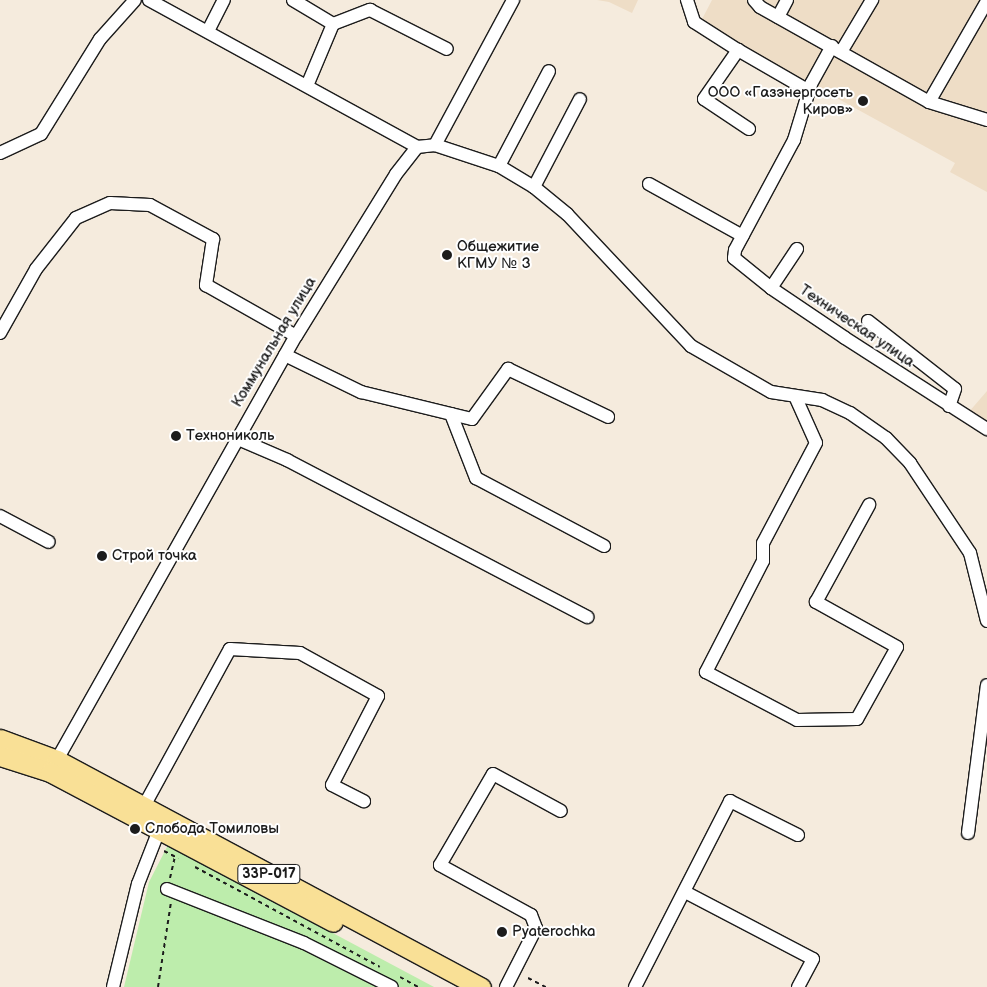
<!DOCTYPE html>
<html>
<head>
<meta charset="utf-8">
<style>
	body { margin:0 }
	#map { position:relative; width:987px; height:987px; overflow:hidden; background:#f5ebdd; font-family:"Balsamiq Sans",sans-serif }
	div>[style] { position:absolute }
	[style*='--x'] { left:calc(var(--x)*1px); top:calc(var(--y)*1px); width:calc(var(--w)*1px); rotate:calc(var(--a)*1deg) }
	.built>* { inset:0; background:#eeddc6 }
	.green>* { inset:0; background:#bdedac }
	.path>* { height:2px; margin-top:-1px; transform-origin:0; background:repeating-linear-gradient(90deg,#1c1c1c 0 4px,transparent 0 8px) }
	.roads { filter:drop-shadow(1px 0 #1c1c1c) drop-shadow(-1px 0 #1c1c1c) drop-shadow(0 1px #1c1c1c) drop-shadow(0 -1px #1c1c1c) }
	.minor>* { height:12px; margin:-6px; padding:0 6px; transform-origin:6px; border-radius:6px; background:#fff }
	.highway>* { height:19px; margin:-9.5px; padding:0 9.5px; transform-origin:9.5px; border-radius:9.5px; background:#f9e096 }
	.dots>* { width:14px; height:14px; translate:-50% -50%; box-sizing:border-box; border:2px solid #fff; border-radius:50% }
	span { translate:-50% -50%; white-space:nowrap; text-align:center; line-height:1.15; -webkit-text-stroke:4px #fff; paint-order:stroke }
	.shield-label span { padding:1px 4px; background:#fff; border:1px solid; border-radius:4px; -webkit-text-stroke-width:0 }
	.shield-label { font-size:14px; color:#1c1c1c; font-weight:700 }
	.poi-label { font-size:15px; color:#1c1c1c }
	.right { translate:-100% -50%; text-align:right }
	.left { translate:0 -50%; text-align:left }
	.street-label { font-size:15px; color:#1c1c1c }
</style>
</head>
<body>
<div id="map">
	<div class="built">
		<i style="clip-path:polygon(597px 0,638px 0,632px 13px,609px 2px)"></i>
		<i style="clip-path:polygon(712px 0,987px 0,987px 192px,950px 172px,955px 163px,700px 23px)"></i>
		<i style="clip-path:polygon(987px 391px,987px 425px,968px 413px)"></i>
	</div>
	<div class="green">
		<i style="clip-path:polygon(168px 845px,434px 987px,124px 987px,149px 882px)"></i>
	</div>
	<div class="path">
		<i style="--x:164;--y:851;--w:16;--a:27"></i>
		<i style="--x:195;--y:867;--w:210;--a:28.4"></i>
		<i style="--x:170;--y:878;--w:23;--a:-77"></i>
		<i style="--x:400;--y:977;--w:21;--a:29"></i>
		<i style="--x:528;--y:978;--w:20;--a:27"></i>
		<i style="--x:158;--y:987;--w:86;--a:-81.3"></i>
	</div>
	<div class="roads">
		<div class="minor">
			<i style="--x:149;--y:0;--w:306;--a:28.7"></i>
			<i style="--x:293;--y:0;--w:47;--a:31"></i>
			<i style="--x:333;--y:24;--w:67;--a:112.8"></i>
			<i style="--x:687;--y:0;--w:23;--a:72"></i>
			<i style="--x:694;--y:22;--w:52;--a:32.5"></i>
			<i style="--x:754;--y:0;--w:9;--a:49"></i>
			<i style="--x:760;--y:7;--w:194;--a:29.3"></i>
			<i style="--x:929;--y:102;--w:116;--a:-60.1"></i>
			<i style="--x:778;--y:17;--w:19;--a:-62"></i>
			<i style="--x:333;--y:24;--w:40;--a:-21"></i>
			<i style="--x:370;--y:10;--w:86;--a:26.9"></i>
			<i style="--x:208;--y:31;--w:35;--a:-63"></i>
			<i style="--x:832;--y:46;--w:43;--a:118.9"></i>
			<i style="--x:811;--y:84;--w:59;--a:106.9"></i>
			<i style="--x:794;--y:140;--w:125;--a:118.2"></i>
			<i style="--x:735;--y:250;--w:8;--a:97"></i>
			<i style="--x:734;--y:258;--w:48;--a:39"></i>
			<i style="--x:771;--y:288;--w:89;--a:34"></i>
			<i style="--x:845;--y:338;--w:169;--a:32.7"></i>
			<i style="--x:841;--y:52;--w:61;--a:-59.2"></i>
			<i style="--x:929;--y:102;--w:61;--a:17.2"></i>
			<i style="--x:749;--y:129;--w:54;--a:-146.3"></i>
			<i style="--x:704;--y:99;--w:60;--a:-55.2"></i>
			<i style="--x:738;--y:50;--w:82;--a:30"></i>
			<i style="--x:435;--y:145;--w:67;--a:18.2"></i>
			<i style="--x:499;--y:166;--w:41;--a:31"></i>
			<i style="--x:534;--y:187;--w:43;--a:39.3"></i>
			<i style="--x:567;--y:214;--w:181;--a:46.8"></i>
			<i style="--x:691;--y:346;--w:92;--a:29.9"></i>
			<i style="--x:771;--y:392;--w:52;--a:8.9"></i>
			<i style="--x:822;--y:400;--w:31;--a:25"></i>
			<i style="--x:850;--y:413;--w:44;--a:34.8"></i>
			<i style="--x:886;--y:438;--w:35;--a:46"></i>
			<i style="--x:910;--y:463;--w:108;--a:56.3"></i>
			<i style="--x:970;--y:553;--w:70;--a:76"></i>
			<i style="--x:0;--y:153;--w:45;--a:-24.9"></i>
			<i style="--x:41;--y:134;--w:112;--a:-58.2"></i>
			<i style="--x:100;--y:39;--w:52;--a:-48.1"></i>
			<i style="--x:499;--y:166;--w:107;--a:-62.2"></i>
			<i style="--x:649;--y:184;--w:107;--a:29"></i>
			<i style="--x:534;--y:187;--w:99;--a:-62.4"></i>
			<i style="--x:771;--y:288;--w:47;--a:-56.3"></i>
			<i style="--x:868;--y:321;--w:110;--a:38"></i>
			<i style="--x:955;--y:389;--w:18;--a:109"></i>
			<i style="--x:0;--y:333;--w:73;--a:-60.6"></i>
			<i style="--x:36;--y:269;--w:65;--a:-51.9"></i>
			<i style="--x:76;--y:218;--w:37;--a:-24"></i>
			<i style="--x:110;--y:203;--w:40;--a:2.9"></i>
			<i style="--x:150;--y:205;--w:72;--a:28.4"></i>
			<i style="--x:213;--y:239;--w:47;--a:98.7"></i>
			<i style="--x:206;--y:285;--w:103;--a:29.5"></i>
			<i style="--x:285;--y:355;--w:85;--a:26"></i>
			<i style="--x:361;--y:392;--w:114;--a:13.7"></i>
			<i style="--x:472;--y:419;--w:62;--a:-54.2"></i>
			<i style="--x:508;--y:369;--w:111;--a:25.6"></i>
			<i style="--x:795;--y:396;--w:51;--a:65.9"></i>
			<i style="--x:816;--y:443;--w:113;--a:117.9"></i>
			<i style="--x:763;--y:543;--w:18;--a:90"></i>
			<i style="--x:763;--y:561;--w:125;--a:117.2"></i>
			<i style="--x:706;--y:672;--w:103;--a:27.8"></i>
			<i style="--x:797;--y:720;--w:60;--a:-1"></i>
			<i style="--x:857;--y:719;--w:82;--a:-60.9"></i>
			<i style="--x:897;--y:647;--w:93;--a:-150.9"></i>
			<i style="--x:816;--y:602;--w:111;--a:-61.3"></i>
			<i style="--x:451;--y:414;--w:69;--a:68.7"></i>
			<i style="--x:476;--y:478;--w:145;--a:28"></i>
			<i style="--x:236;--y:438;--w:56;--a:23.3"></i>
			<i style="--x:287;--y:460;--w:339;--a:27.6"></i>
			<i style="--x:0;--y:516;--w:55;--a:28"></i>
			<i style="--x:54;--y:765;--w:493;--a:-60.6"></i>
			<i style="--x:296;--y:336;--w:190;--a:-58.3"></i>
			<i style="--x:396;--y:174;--w:34;--a:-52"></i>
			<i style="--x:417;--y:147;--w:18;--a:-6"></i>
			<i style="--x:435;--y:145;--w:165;--a:-61.7"></i>
			<i style="--x:144;--y:806;--w:179;--a:-61.3"></i>
			<i style="--x:230;--y:649;--w:70;--a:3.3"></i>
			<i style="--x:300;--y:653;--w:89;--a:28.9"></i>
			<i style="--x:378;--y:696;--w:100;--a:117.3"></i>
			<i style="--x:332;--y:785;--w:36;--a:27"></i>
			<i style="--x:968;--y:833;--w:149;--a:-82.7"></i>
			<i style="--x:167;--y:889;--w:147;--a:21.5"></i>
			<i style="--x:304;--y:943;--w:98;--a:26.6"></i>
			<i style="--x:685;--y:892;--w:144;--a:27.6"></i>
			<i style="--x:813;--y:959;--w:32;--a:118"></i>
			<i style="--x:113;--y:987;--w:106;--a:-76.4"></i>
			<i style="--x:138;--y:884;--w:58;--a:-68.7"></i>
			<i style="--x:506;--y:987;--w:66;--a:-63"></i>
			<i style="--x:536;--y:928;--w:14;--a:-111"></i>
			<i style="--x:531;--y:915;--w:104;--a:-151.2"></i>
			<i style="--x:440;--y:865;--w:105;--a:-59.8"></i>
			<i style="--x:493;--y:774;--w:77;--a:28.6"></i>
			<i style="--x:635;--y:987;--w:209;--a:-62.9"></i>
			<i style="--x:730;--y:801;--w:76;--a:26.6"></i>
		</div>
		<div class="highway">
			<i style="--x:0;--y:739;--w:61;--a:20.2"></i>
			<i style="--x:57;--y:760;--w:481;--a:28.2"></i>
			<i style="--x:0;--y:756;--w:52;--a:17.7"></i>
			<i style="--x:50;--y:772;--w:320;--a:27.9"></i>
		</div>
	</div>
	<div class="dots">
		<i style="left:863px;top:101px;background:#1c1c1c"></i>
		<i style="left:447px;top:255px;background:#1c1c1c"></i>
		<i style="left:176px;top:436px;background:#1c1c1c"></i>
		<i style="left:102px;top:556px;background:#1c1c1c"></i>
		<i style="left:135px;top:829px;background:#1c1c1c"></i>
		<i style="left:502px;top:932px;background:#1c1c1c"></i>
	</div>
	<div class="shield-label">
		<span style="left:269px;top:874px">33Р-017</span>
	</div>
	<div class="poi-label">
		<span class="right" style="left:853px;top:101px">ООО «Газэнергосеть<br>Киров»</span>
		<span class="left" style="left:457px;top:255px">Общежитие<br>КГМУ № 3</span>
		<span class="left" style="left:186px;top:436px">Технониколь</span>
		<span class="left" style="left:112px;top:556px">Строй точка</span>
		<span class="left" style="left:145px;top:829px">Слобода Томиловы</span>
		<span class="left" style="left:512px;top:932px">Pyaterochka</span>
	</div>
	<div class="street-label">
		<span style="left:857px;top:326px;rotate:34deg">Техническая улица</span>
		<span style="left:274px;top:342px;rotate:-59deg">Коммунальная улица</span>
	</div>
</div>
</body>
</html>
